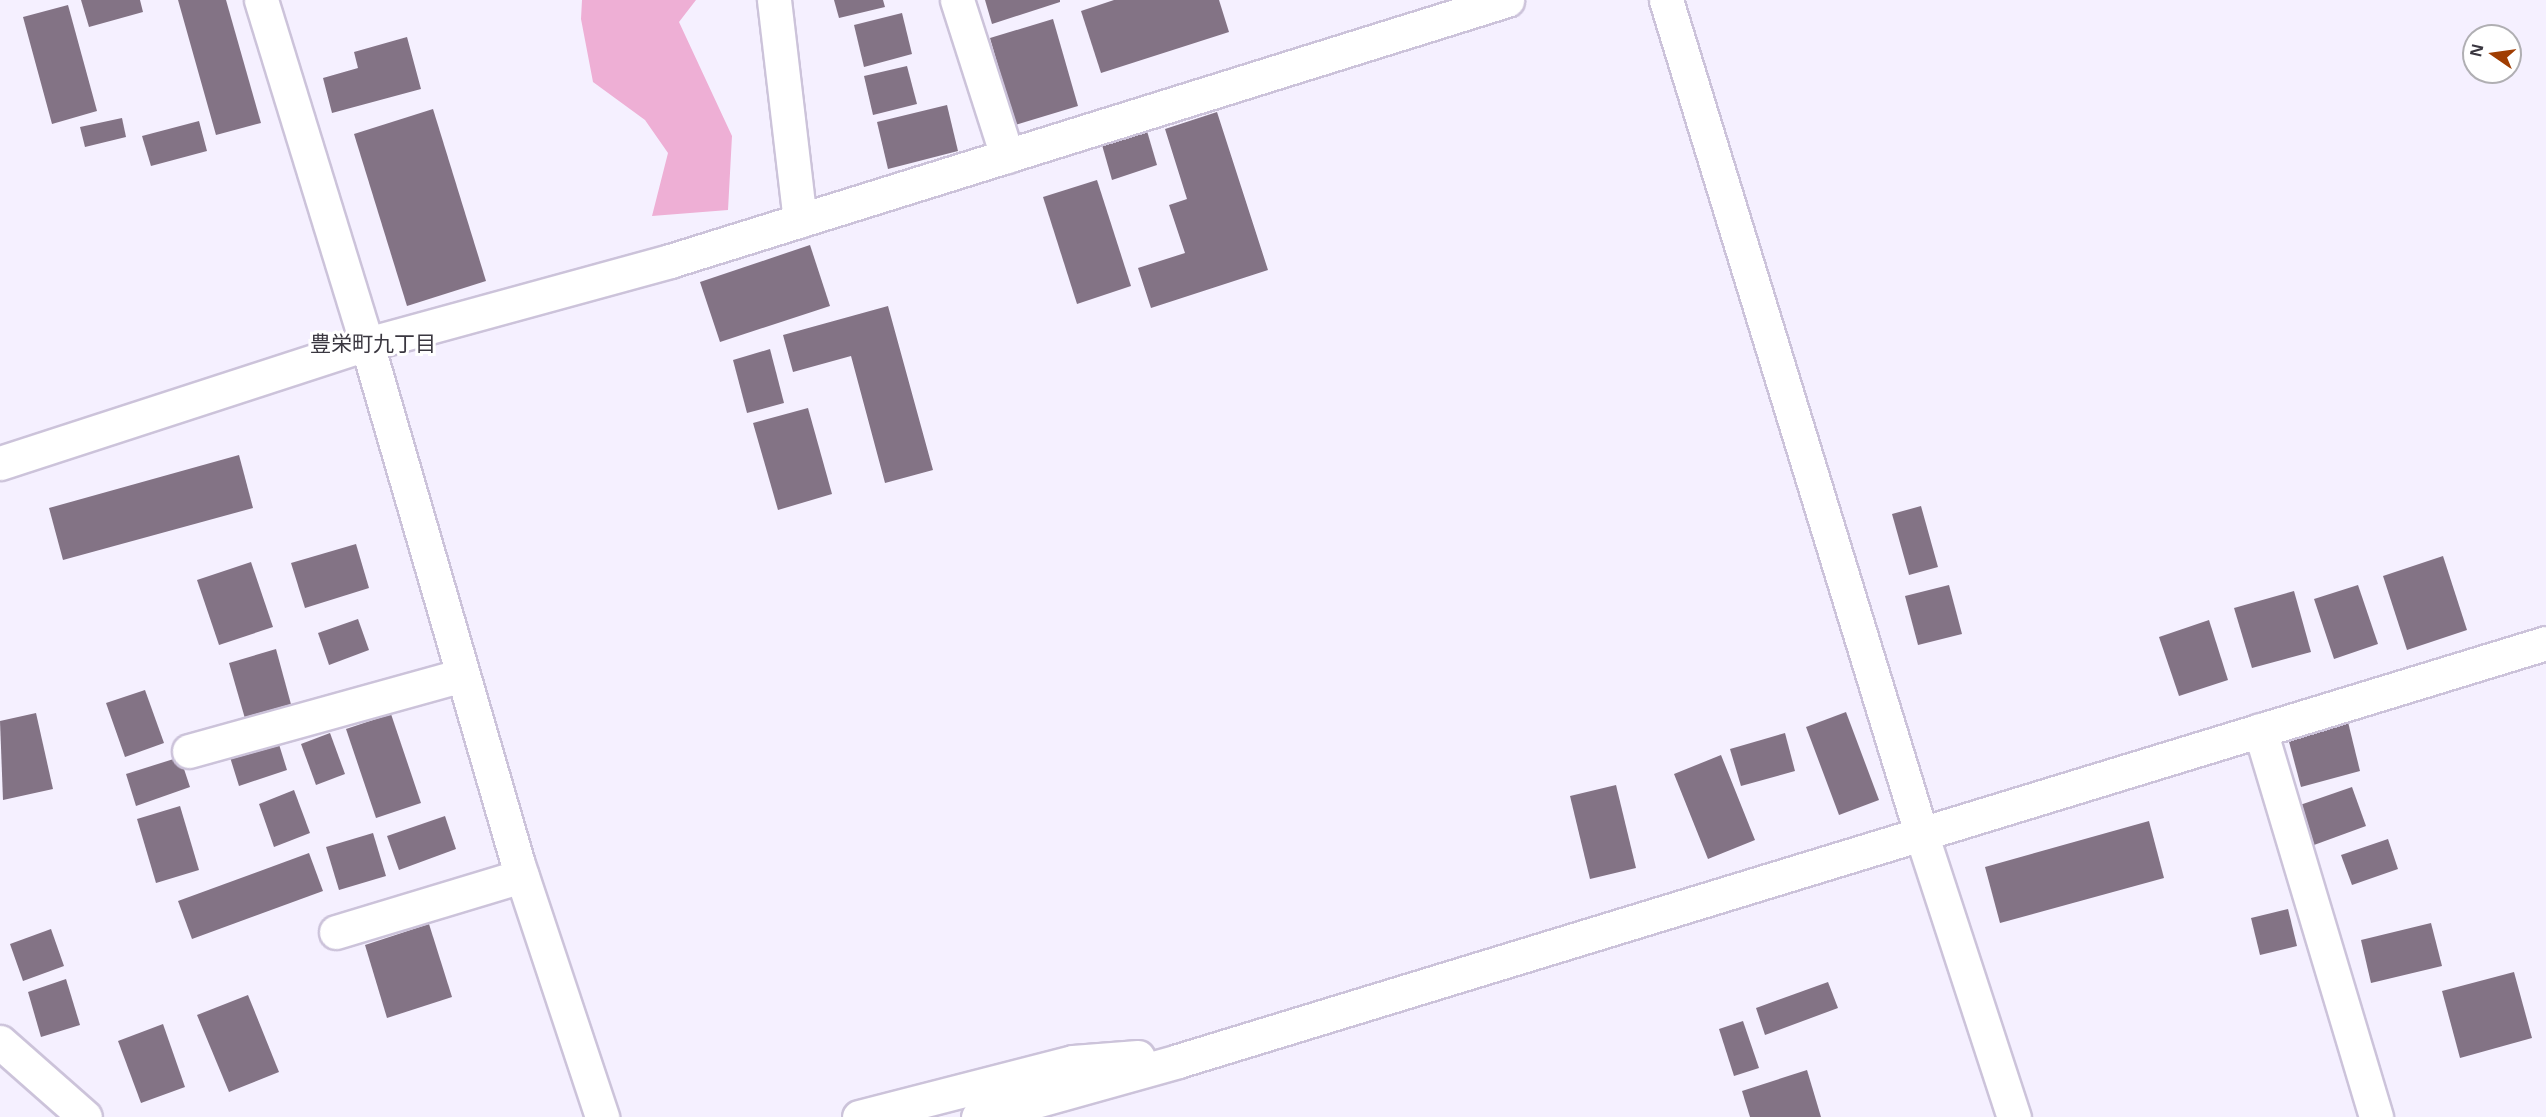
<!DOCTYPE html>
<html>
<head>
<meta charset="utf-8">
<style>
	body { margin:0 }
	#map { position:relative; width:2546px; height:1117px; overflow:hidden; background:#f5f0ff; font-family:"Open Sans","Noto Sans JP",sans-serif }
	div>[style] { position:absolute }
	[style*='--x'] { left:calc(var(--x)*1px); top:calc(var(--y)*1px); width:calc(var(--w)*1px); rotate:calc(var(--a)*1deg) }
	.green>* { inset:0; background:#eeafd5 }
	.building>* { inset:0; background:#837385 }
	.roads { filter:drop-shadow(2px 0 #ccc3da) drop-shadow(-2px 0 #ccc3da) drop-shadow(0 2px #ccc3da) drop-shadow(0 -2px #ccc3da) }
	.street>* { height:33px; margin:-16.5px; padding:0 16.5px; transform-origin:16.5px; border-radius:16.5px; background:#fff }
	span { translate:-50% -50%; white-space:nowrap; text-align:center; line-height:1.15; -webkit-text-stroke:6px #fff; paint-order:stroke }
	.neighbourhood-label { font-size:21px; color:#3a3740 }
	.north { position:absolute; left:2462px; top:24px; width:60px; height:60px; box-sizing:border-box; background:#fff; border:2px solid #b0afb3; border-radius:50%; rotate:283deg; font-size:16px; font-weight:700; line-height:24px; text-align:center; color:#3a3740 }
	.north::after { content:''; display:block; margin:auto; width:21px; height:27px; background:#a03d02; clip-path:polygon(50% 0,100% 100%,50% 72%,0 100%) }
</style>
</head>
<body>
<div id="map">
	<div class="green">
		<i style="clip-path:polygon(582px 0,696px 0,679px 22px,732px 136px,728px 210px,652px 216px,668px 153px,645px 120px,593px 82px,581px 19px)"></i>
	</div>
	<div class="building">
		<i style="clip-path:polygon(81px 0,140px 0,143px 12px,89px 27px)"></i>
		<i style="clip-path:polygon(178px 0,226px 0,261px 123px,216px 135px)"></i>
		<i style="clip-path:polygon(834px 0,883px 0,885px 7px,839px 18px)"></i>
		<i style="clip-path:polygon(985px 0,1060px 0,1060px 2px,992px 24px)"></i>
		<i style="clip-path:polygon(1114px 0,1219px 0,1229px 32px,1101px 73px,1081px 11px)"></i>
		<i style="clip-path:polygon(68px 5px,97px 111px,52px 124px,23px 17px)"></i>
		<i style="clip-path:polygon(902px 13px,912px 54px,864px 67px,854px 25px)"></i>
		<i style="clip-path:polygon(1053px 19px,1078px 106px,1015px 125px,990px 38px)"></i>
		<i style="clip-path:polygon(407px 37px,421px 89px,332px 113px,323px 78px,358px 68px,354px 52px)"></i>
		<i style="clip-path:polygon(907px 66px,917px 104px,873px 115px,864px 76px)"></i>
		<i style="clip-path:polygon(947px 105px,958px 151px,888px 169px,877px 122px)"></i>
		<i style="clip-path:polygon(433px 109px,486px 281px,407px 306px,354px 134px)"></i>
		<i style="clip-path:polygon(1217px 112px,1268px 270px,1151px 308px,1138px 268px,1185px 253px,1169px 205px,1187px 199px,1165px 129px)"></i>
		<i style="clip-path:polygon(122px 118px,126px 137px,85px 147px,80px 127px)"></i>
		<i style="clip-path:polygon(199px 121px,207px 151px,151px 166px,142px 136px)"></i>
		<i style="clip-path:polygon(1147px 131px,1157px 165px,1112px 180px,1102px 145px)"></i>
		<i style="clip-path:polygon(1097px 180px,1131px 286px,1077px 304px,1043px 197px)"></i>
		<i style="clip-path:polygon(810px 245px,830px 306px,720px 342px,700px 282px)"></i>
		<i style="clip-path:polygon(888px 306px,933px 470px,885px 483px,851px 356px,793px 372px,783px 335px)"></i>
		<i style="clip-path:polygon(770px 349px,784px 403px,747px 413px,733px 360px)"></i>
		<i style="clip-path:polygon(808px 408px,832px 494px,778px 510px,753px 423px)"></i>
		<i style="clip-path:polygon(239px 455px,253px 508px,63px 560px,49px 508px)"></i>
		<i style="clip-path:polygon(1921px 506px,1938px 567px,1909px 575px,1892px 514px)"></i>
		<i style="clip-path:polygon(356px 544px,369px 588px,305px 608px,291px 563px)"></i>
		<i style="clip-path:polygon(2443px 556px,2467px 630px,2407px 650px,2383px 576px)"></i>
		<i style="clip-path:polygon(251px 562px,273px 627px,219px 645px,197px 580px)"></i>
		<i style="clip-path:polygon(1949px 585px,1962px 634px,1918px 645px,1905px 596px)"></i>
		<i style="clip-path:polygon(2358px 585px,2378px 644px,2334px 659px,2314px 599px)"></i>
		<i style="clip-path:polygon(2294px 591px,2311px 652px,2252px 668px,2234px 608px)"></i>
		<i style="clip-path:polygon(358px 619px,369px 650px,329px 665px,318px 633px)"></i>
		<i style="clip-path:polygon(2209px 620px,2228px 680px,2179px 696px,2159px 637px)"></i>
		<i style="clip-path:polygon(276px 649px,292px 708px,246px 722px,229px 663px)"></i>
		<i style="clip-path:polygon(145px 690px,164px 743px,125px 757px,106px 703px)"></i>
		<i style="clip-path:polygon(1846px 712px,1879px 800px,1839px 815px,1806px 727px)"></i>
		<i style="clip-path:polygon(36px 713px,53px 789px,3px 800px,0 721px)"></i>
		<i style="clip-path:polygon(391px 714px,421px 803px,376px 818px,346px 729px)"></i>
		<i style="clip-path:polygon(2348px 722px,2360px 771px,2301px 787px,2288px 738px)"></i>
		<i style="clip-path:polygon(330px 733px,345px 774px,316px 785px,301px 744px)"></i>
		<i style="clip-path:polygon(1785px 733px,1795px 771px,1741px 786px,1730px 749px)"></i>
		<i style="clip-path:polygon(277px 738px,287px 770px,239px 786px,229px 754px)"></i>
		<i style="clip-path:polygon(1721px 755px,1755px 840px,1708px 859px,1674px 774px)"></i>
		<i style="clip-path:polygon(180px 757px,190px 787px,136px 806px,126px 774px)"></i>
		<i style="clip-path:polygon(1616px 785px,1636px 868px,1590px 879px,1570px 796px)"></i>
		<i style="clip-path:polygon(2352px 787px,2366px 826px,2314px 845px,2300px 805px)"></i>
		<i style="clip-path:polygon(294px 790px,310px 833px,274px 847px,259px 804px)"></i>
		<i style="clip-path:polygon(180px 806px,199px 870px,156px 883px,137px 819px)"></i>
		<i style="clip-path:polygon(445px 816px,456px 849px,399px 870px,387px 836px)"></i>
		<i style="clip-path:polygon(2149px 821px,2164px 878px,2000px 923px,1985px 867px)"></i>
		<i style="clip-path:polygon(373px 833px,386px 876px,339px 890px,326px 847px)"></i>
		<i style="clip-path:polygon(2388px 839px,2398px 869px,2352px 885px,2341px 855px)"></i>
		<i style="clip-path:polygon(309px 853px,323px 891px,192px 939px,178px 901px)"></i>
		<i style="clip-path:polygon(2288px 909px,2297px 946px,2260px 955px,2251px 918px)"></i>
		<i style="clip-path:polygon(2431px 923px,2442px 966px,2371px 983px,2361px 940px)"></i>
		<i style="clip-path:polygon(429px 924px,452px 997px,387px 1018px,365px 945px)"></i>
		<i style="clip-path:polygon(51px 929px,64px 966px,23px 981px,10px 944px)"></i>
		<i style="clip-path:polygon(2514px 972px,2532px 1038px,2460px 1058px,2442px 991px)"></i>
		<i style="clip-path:polygon(66px 979px,80px 1025px,41px 1037px,28px 992px)"></i>
		<i style="clip-path:polygon(1828px 982px,1838px 1008px,1765px 1035px,1756px 1008px)"></i>
		<i style="clip-path:polygon(248px 995px,279px 1072px,229px 1092px,197px 1015px)"></i>
		<i style="clip-path:polygon(1743px 1021px,1759px 1068px,1734px 1076px,1719px 1029px)"></i>
		<i style="clip-path:polygon(163px 1024px,185px 1087px,141px 1103px,118px 1041px)"></i>
		<i style="clip-path:polygon(1807px 1070px,1821px 1117px,1750px 1117px,1742px 1091px)"></i>
	</div>
	<div class="roads">
		<div class="street">
			<i style="--x:261;--y:0;--w:360;--a:72.9"></i>
			<i style="--x:367;--y:344;--w:541;--a:73.81"></i>
			<i style="--x:518;--y:864;--w:267;--a:71.6"></i>
			<i style="--x:774;--y:0;--w:222;--a:83.3"></i>
			<i style="--x:957;--y:0;--w:164;--a:72.2"></i>
			<i style="--x:1666;--y:0;--w:871;--a:72.98"></i>
			<i style="--x:1921;--y:833;--w:299;--a:71.9"></i>
			<i style="--x:0;--y:463;--w:386;--a:-18"></i>
			<i style="--x:367;--y:344;--w:314;--a:-15.3"></i>
			<i style="--x:670;--y:261;--w:877;--a:-17.32"></i>
			<i style="--x:2260;--y:730;--w:404;--a:73.3"></i>
			<i style="--x:189;--y:751;--w:284;--a:-15.5"></i>
			<i style="--x:336;--y:932;--w:194;--a:-16.8"></i>
			<i style="--x:0;--y:1042;--w:113;--a:41.4"></i>
			<i style="--x:859;--y:1117;--w:221;--a:-14.4"></i>
			<i style="--x:1073;--y:1062;--w:65;--a:-4.4"></i>
			<i style="--x:978;--y:1117;--w:208;--a:-15.6"></i>
			<i style="--x:1178;--y:1061;--w:1430;--a:-16.99"></i>
		</div>
	</div>
	<div class="neighbourhood-label">
		<span style="left:373px;top:343px">豊栄町九丁目</span>
	</div>
	<div class="north">N</div>
</div>
</body>
</html>
